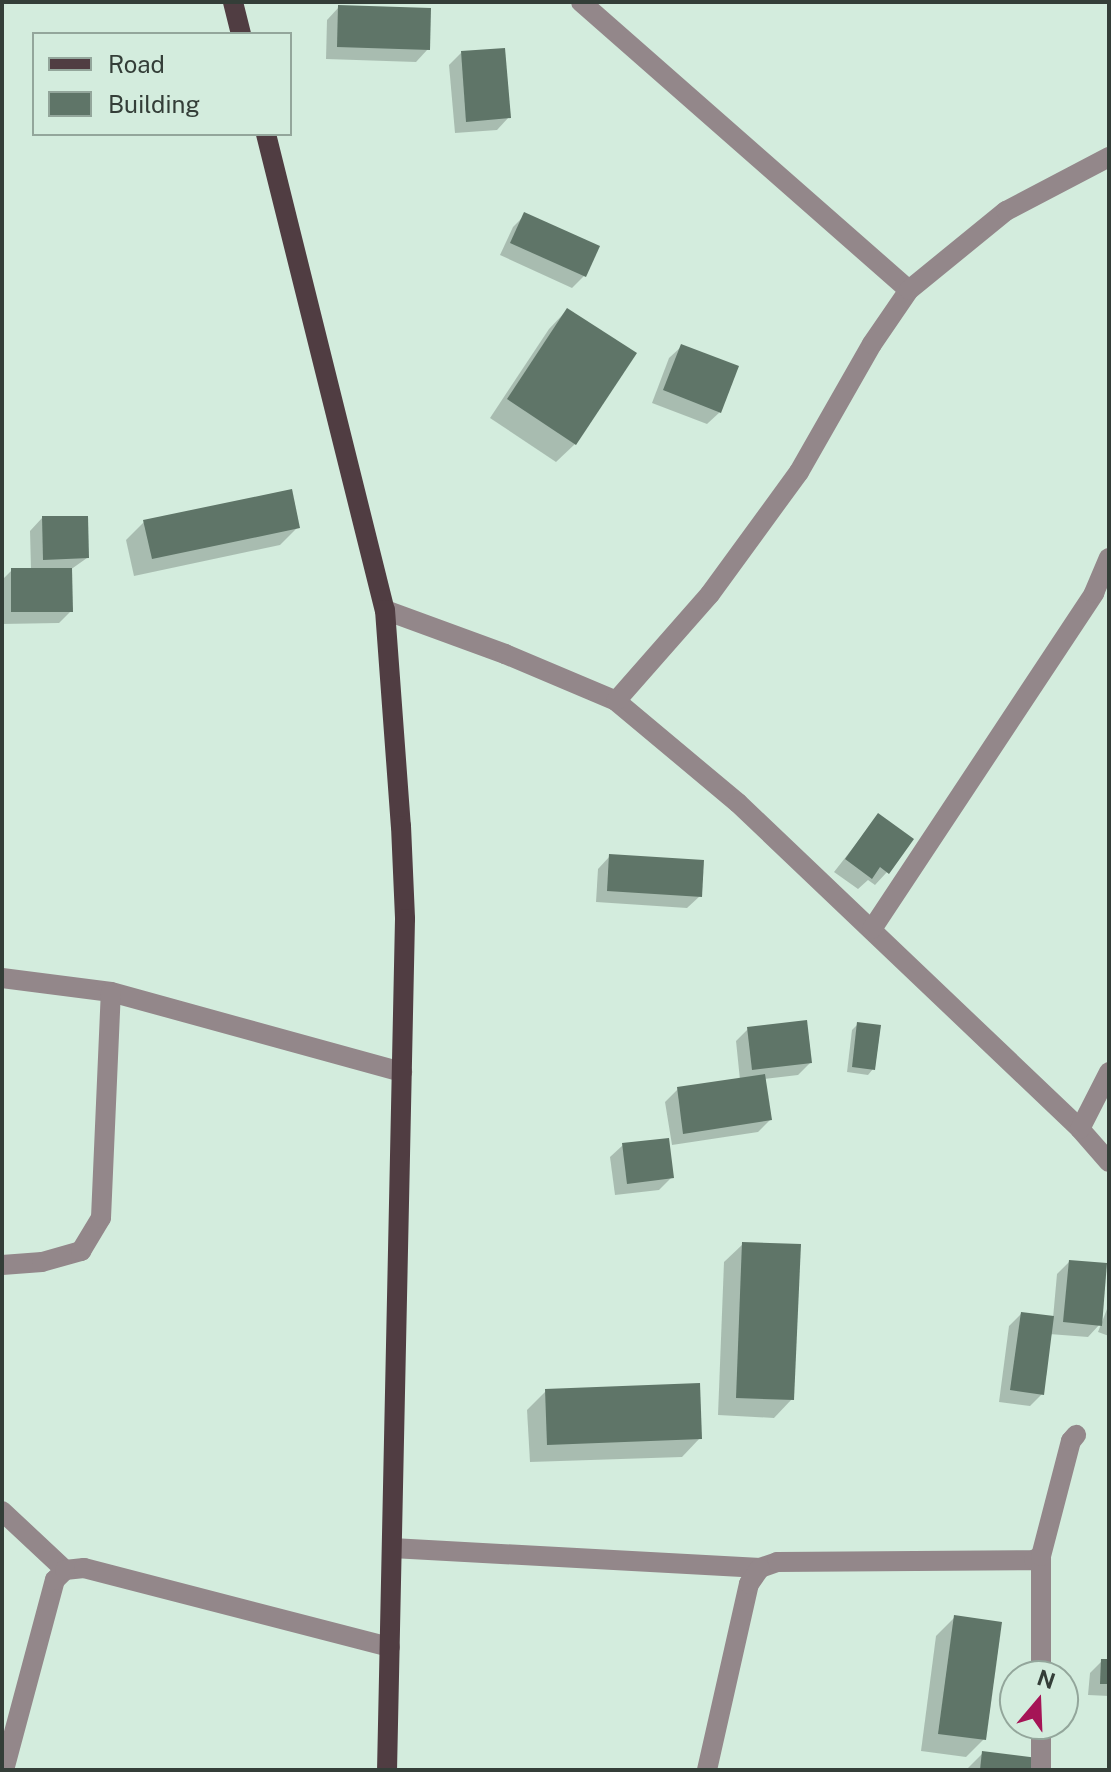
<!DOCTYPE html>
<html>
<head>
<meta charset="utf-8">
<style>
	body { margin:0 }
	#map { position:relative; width:1111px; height:1772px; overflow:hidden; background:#d3ecdd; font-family:"Public Sans",sans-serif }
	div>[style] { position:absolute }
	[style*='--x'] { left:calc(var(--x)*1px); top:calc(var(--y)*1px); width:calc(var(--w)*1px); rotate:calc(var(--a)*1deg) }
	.shadow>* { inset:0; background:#0003 }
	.building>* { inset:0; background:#5f7568 }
	.minor>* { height:20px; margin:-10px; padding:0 10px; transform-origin:10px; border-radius:10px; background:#93878a }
	.major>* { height:20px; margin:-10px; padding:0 10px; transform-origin:10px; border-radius:10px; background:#503d42 }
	span { translate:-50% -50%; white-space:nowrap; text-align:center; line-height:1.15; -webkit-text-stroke:8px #d3ecdd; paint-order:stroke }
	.frame { position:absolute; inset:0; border:4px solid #343e38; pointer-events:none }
	.legend { position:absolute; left:32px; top:32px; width:260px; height:104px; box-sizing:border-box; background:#d3ecdd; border:2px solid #93a69b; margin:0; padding:10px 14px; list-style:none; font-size:24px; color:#343e38 }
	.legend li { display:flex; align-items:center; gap:16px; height:40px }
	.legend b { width:40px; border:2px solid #93a69b }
	.north { position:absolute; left:999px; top:1660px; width:80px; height:80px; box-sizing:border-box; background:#d3ecdd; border:2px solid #93a69b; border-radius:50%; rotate:19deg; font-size:22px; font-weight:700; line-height:32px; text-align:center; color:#343e38 }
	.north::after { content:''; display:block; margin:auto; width:28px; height:36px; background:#a51456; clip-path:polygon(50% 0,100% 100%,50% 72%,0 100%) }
</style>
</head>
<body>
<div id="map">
	<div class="shadow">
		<i style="clip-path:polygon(339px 7px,428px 49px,416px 62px,326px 59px,327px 20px)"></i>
		<i style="clip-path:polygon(461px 53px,509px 117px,497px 130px,455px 133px,449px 65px)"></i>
		<i style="clip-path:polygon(525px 215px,584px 276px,572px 288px,500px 255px,513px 227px)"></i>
		<i style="clip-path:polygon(567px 310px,575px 444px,556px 462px,490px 418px,549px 329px)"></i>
		<i style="clip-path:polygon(682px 346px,720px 412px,707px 424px,652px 403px,669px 358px)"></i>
		<i style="clip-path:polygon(42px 518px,87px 558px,70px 570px,71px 611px,59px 623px,2px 624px,2px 580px,12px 570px,31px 570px,30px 531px)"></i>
		<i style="clip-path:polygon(144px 522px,298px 527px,280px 545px,134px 576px,126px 540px)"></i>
		<i style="clip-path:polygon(878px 816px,887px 872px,875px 885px,868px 880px,858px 889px,834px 872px)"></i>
		<i style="clip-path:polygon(610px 856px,700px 896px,687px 908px,596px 902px,598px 869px)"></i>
		<i style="clip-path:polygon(858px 1024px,873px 1069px,868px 1075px,847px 1072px,852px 1030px)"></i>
		<i style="clip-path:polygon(748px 1029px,810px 1063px,798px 1075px,764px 1079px,770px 1120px,758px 1132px,672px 1145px,665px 1102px,678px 1089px,740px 1080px,736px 1041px)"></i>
		<i style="clip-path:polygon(623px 1145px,672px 1177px,659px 1190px,615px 1195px,610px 1157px)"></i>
		<i style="clip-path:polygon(743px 1244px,792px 1399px,774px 1418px,718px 1415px,724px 1262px)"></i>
		<i style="clip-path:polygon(1069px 1262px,1100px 1324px,1088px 1337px,1049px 1334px,1042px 1394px,1030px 1406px,999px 1402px,1009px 1326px,1021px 1314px,1053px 1318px,1057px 1274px)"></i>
		<i style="clip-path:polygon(1109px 1304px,1109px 1336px,1098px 1332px)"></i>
		<i style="clip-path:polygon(546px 1391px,700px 1438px,682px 1457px,530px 1462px,527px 1410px)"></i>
		<i style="clip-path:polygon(955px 1617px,984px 1739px,966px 1757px,921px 1751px,936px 1636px)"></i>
		<i style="clip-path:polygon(1102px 1661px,1109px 1661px,1109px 1696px,1088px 1695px,1090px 1673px)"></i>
		<i style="clip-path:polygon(983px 1753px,1034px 1770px,966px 1770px)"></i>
	</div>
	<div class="building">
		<i style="clip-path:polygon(338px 5px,431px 8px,430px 50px,337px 47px)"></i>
		<i style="clip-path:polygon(505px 48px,511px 118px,466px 122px,461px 51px)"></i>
		<i style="clip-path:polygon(524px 212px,600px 246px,586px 277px,510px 243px)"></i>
		<i style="clip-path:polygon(567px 308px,637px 353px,576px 445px,507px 399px)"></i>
		<i style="clip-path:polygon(681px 344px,739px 366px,721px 413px,663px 390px)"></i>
		<i style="clip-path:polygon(292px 489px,300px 528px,152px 559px,143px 520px)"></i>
		<i style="clip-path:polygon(42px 516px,88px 516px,89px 558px,43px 560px)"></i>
		<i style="clip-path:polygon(11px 568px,72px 568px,73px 612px,11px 612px)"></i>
		<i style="clip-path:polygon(878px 813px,914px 839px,889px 874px,880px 867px,872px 879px,845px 859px)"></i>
		<i style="clip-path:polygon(609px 854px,704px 860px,702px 897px,607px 891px)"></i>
		<i style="clip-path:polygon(807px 1020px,812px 1063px,752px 1070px,747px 1027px)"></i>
		<i style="clip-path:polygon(857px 1022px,881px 1025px,875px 1070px,852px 1067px)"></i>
		<i style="clip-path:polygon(765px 1074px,772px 1120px,683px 1134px,677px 1087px)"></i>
		<i style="clip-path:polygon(669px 1138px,674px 1178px,627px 1184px,622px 1143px)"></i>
		<i style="clip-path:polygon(742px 1242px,801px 1244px,794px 1400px,736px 1398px)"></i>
		<i style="clip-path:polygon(1069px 1260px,1107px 1263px,1102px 1326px,1063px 1322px)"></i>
		<i style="clip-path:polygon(1021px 1312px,1054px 1316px,1044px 1395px,1010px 1390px)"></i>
		<i style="clip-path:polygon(700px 1383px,702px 1439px,547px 1445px,545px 1389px)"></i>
		<i style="clip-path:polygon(954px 1615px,1002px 1622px,986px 1740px,938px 1734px)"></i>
		<i style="clip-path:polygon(1101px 1659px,1109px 1659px,1109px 1684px,1100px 1684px)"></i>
		<i style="clip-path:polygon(982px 1751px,1038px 1758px,1036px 1770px,980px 1770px)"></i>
	</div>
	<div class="minor">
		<i style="--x:581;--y:2;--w:436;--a:41.3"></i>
		<i style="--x:385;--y:610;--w:128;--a:20.1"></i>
		<i style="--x:505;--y:654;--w:121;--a:22.9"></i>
		<i style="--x:616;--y:701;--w:159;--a:39.9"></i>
		<i style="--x:738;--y:803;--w:472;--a:43.6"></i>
		<i style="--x:1080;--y:1129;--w:44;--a:48.7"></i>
		<i style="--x:616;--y:701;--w:142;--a:-48.7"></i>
		<i style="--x:710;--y:594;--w:151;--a:-53.9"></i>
		<i style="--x:799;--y:472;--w:147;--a:-60.3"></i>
		<i style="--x:872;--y:344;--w:65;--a:-55.6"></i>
		<i style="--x:909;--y:290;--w:125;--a:-39.2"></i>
		<i style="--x:1006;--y:211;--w:116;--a:-27.7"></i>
		<i style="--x:872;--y:929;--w:403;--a:-56.5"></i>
		<i style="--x:1094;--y:593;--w:38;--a:-67"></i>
		<i style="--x:2;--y:978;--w:110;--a:7.3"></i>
		<i style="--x:111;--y:992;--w:302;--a:15.4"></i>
		<i style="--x:1080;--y:1129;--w:64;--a:-63"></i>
		<i style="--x:2;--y:1265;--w:40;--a:-4.3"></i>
		<i style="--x:42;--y:1262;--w:41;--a:-15.8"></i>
		<i style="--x:81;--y:1251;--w:39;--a:-59"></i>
		<i style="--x:101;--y:1218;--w:226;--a:-87.5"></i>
		<i style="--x:2;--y:1511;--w:86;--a:43.1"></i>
		<i style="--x:392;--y:1548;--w:369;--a:3.1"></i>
		<i style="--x:760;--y:1568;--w:18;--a:-19"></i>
		<i style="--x:777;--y:1562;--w:257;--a:-0.4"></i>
		<i style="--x:1034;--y:1560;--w:8;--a:-30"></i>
		<i style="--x:1041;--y:1676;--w:120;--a:-90"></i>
		<i style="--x:1041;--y:1556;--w:119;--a:-75.4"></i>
		<i style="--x:1071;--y:1441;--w:8;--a:-50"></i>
		<i style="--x:4;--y:1770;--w:197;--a:-75"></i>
		<i style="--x:55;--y:1580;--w:14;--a:-45"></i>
		<i style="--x:65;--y:1570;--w:19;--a:-6"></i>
		<i style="--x:84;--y:1568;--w:316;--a:14.5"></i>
		<i style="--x:707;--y:1770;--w:191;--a:-77.3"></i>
		<i style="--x:749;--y:1584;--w:19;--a:-55"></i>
		<i style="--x:1041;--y:1770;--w:46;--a:-90"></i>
	</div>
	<div class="major">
		<i style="--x:233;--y:2;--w:33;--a:76"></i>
		<i style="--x:266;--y:134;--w:491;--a:76"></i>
		<i style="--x:385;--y:610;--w:217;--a:85.8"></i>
		<i style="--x:401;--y:826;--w:93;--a:87.5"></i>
		<i style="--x:405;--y:919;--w:851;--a:91.21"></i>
	</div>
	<div class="frame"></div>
	<ul class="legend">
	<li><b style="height:10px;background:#503d42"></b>Road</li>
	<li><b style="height:22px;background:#5f7568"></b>Building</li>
	</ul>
	<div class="north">N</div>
</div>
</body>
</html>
